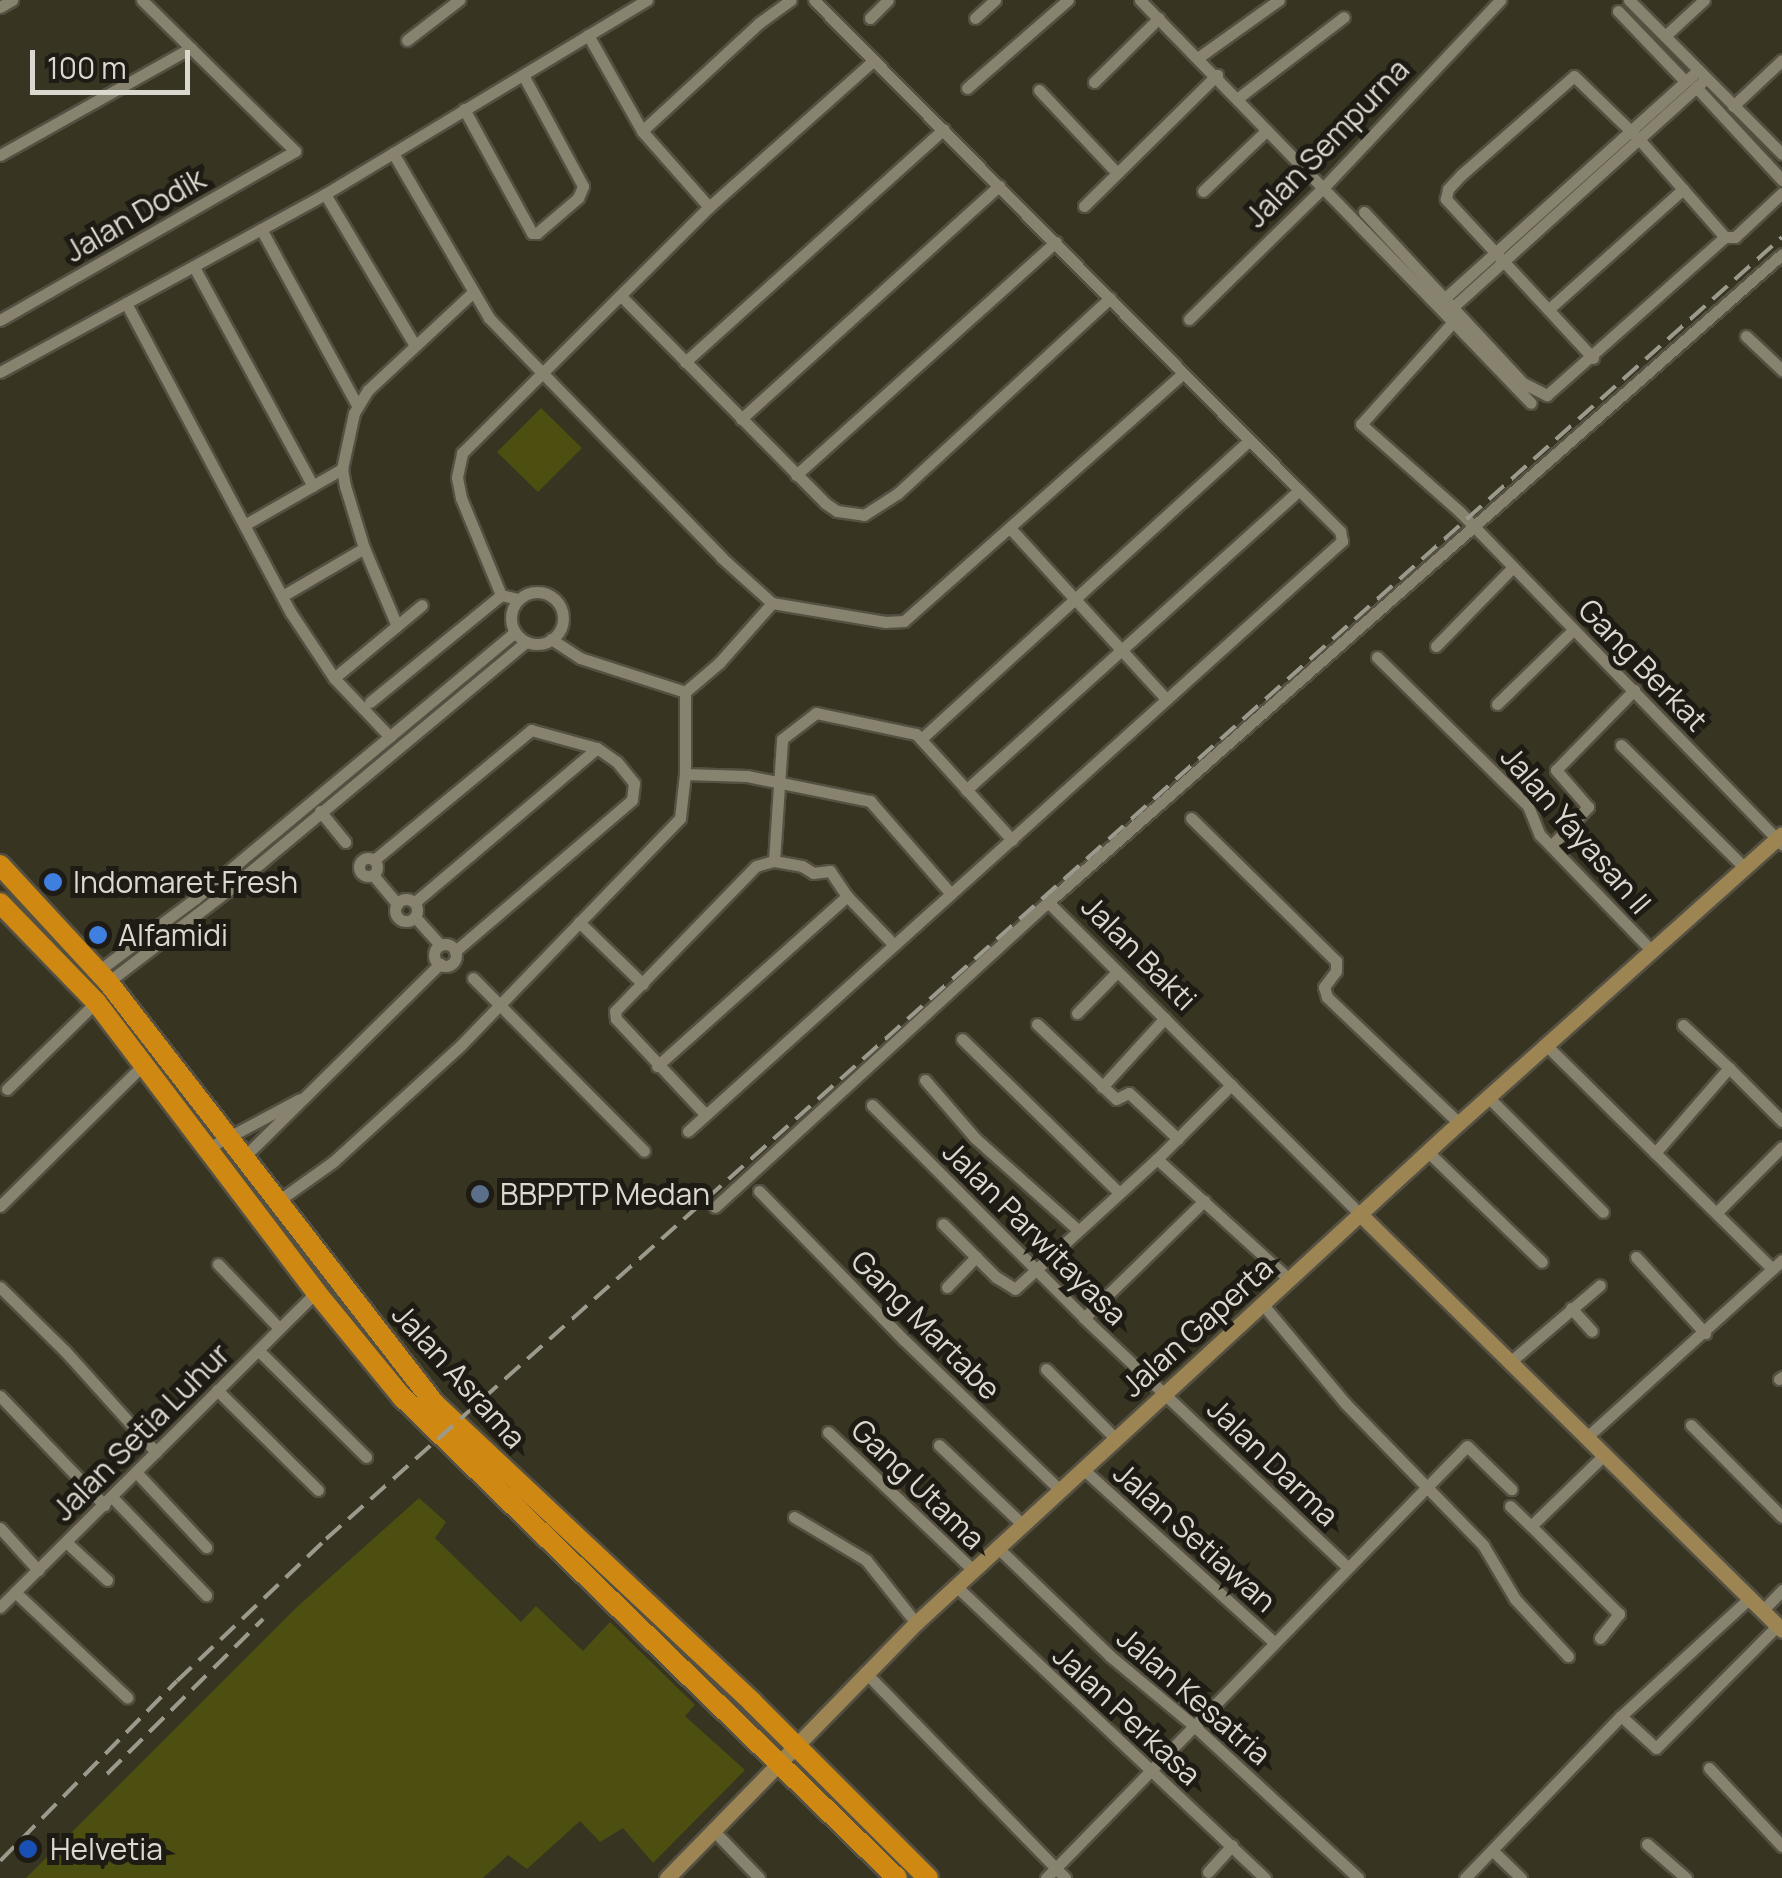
<!DOCTYPE html>
<html>
<head>
<meta charset="utf-8">
<style>
	body { margin:0 }
	#map { position:relative; width:1782px; height:1878px; overflow:hidden; background:#373422; font-family:Manrope,sans-serif }
	div>[style] { position:absolute }
	[style*='--x'] { left:calc(var(--x)*1px); top:calc(var(--y)*1px); width:calc(var(--w)*1px); rotate:calc(var(--a)*1deg) }
	.green>* { inset:0; background:#4d4f10 }
	.roads { filter:drop-shadow(2px 0 #545042) drop-shadow(-2px 0 #545042) drop-shadow(0 2px #545042) drop-shadow(0 -2px #545042) }
	.street>* { height:11px; margin:-5.5px; padding:0 5.5px; transform-origin:5.5px; border-radius:5.5px; background:#87836f }
	.street>.ring { margin:-5.5px; padding:0; box-sizing:content-box; background:none; border:11px solid #87836f; border-radius:50% }
	.secondary>* { height:15px; margin:-7.5px; padding:0 7.5px; transform-origin:7.5px; border-radius:7.5px; background:#9d8453 }
	.highway>* { height:20px; margin:-10px; padding:0 10px; transform-origin:10px; border-radius:10px; background:#cf8811 }
	.rail>* { height:4px; margin-top:-2px; transform-origin:0; background:repeating-linear-gradient(90deg,#9c9a8d 0 20px,transparent 0 30px) }
	.dots>* { width:28px; height:28px; translate:-50% -50%; box-sizing:border-box; border:5px solid #1d1b13; border-radius:50% }
	span { translate:-50% -50%; white-space:nowrap; text-align:center; line-height:1.15; -webkit-text-stroke:10px #1d1b13; paint-order:stroke }
	.street-label { font-size:30px; color:#dbd9cf }
	.poi-label { font-size:30px; color:#dbd9cf }
	.left { translate:0 -50%; text-align:left }
	.scale { position:absolute; left:30px; top:50px; width:160px; height:45px; box-sizing:border-box; border:5px solid #dbd9cf; border-top:0; padding-left:12px; font-size:30px; line-height:35px; white-space:nowrap; color:#dbd9cf; -webkit-text-stroke:8px #1d1b13; paint-order:stroke }
</style>
</head>
<body>
<div id="map">
	<div class="green">
		<i style="clip-path:polygon(541px 408px,582px 448px,538px 492px,497px 452px)"></i>
		<i style="clip-path:polygon(419px 1498px,446px 1522px,435px 1538px,521px 1622px,536px 1606px,583px 1651px,610px 1622px,695px 1705px,685px 1716px,745px 1770px,653px 1863px,623px 1828px,600px 1842px,580px 1821px,527px 1869px,508px 1855px,483px 1878px,26px 1878px,297px 1607px)"></i>
	</div>
	<div class="roads">
		<div class="street">
			<i style="--x:1140;--y:0;--w:449;--a:45.8"></i>
			<i style="--x:1453;--y:322;--w:137;--a:132"></i>
			<i style="--x:1361;--y:424;--w:132;--a:41.6"></i>
			<i style="--x:1460;--y:512;--w:463;--a:45.9"></i>
			<i style="--x:1629;--y:0;--w:217;--a:45.2"></i>
			<i style="--x:0;--y:7;--w:14;--a:-30"></i>
			<i style="--x:1618;--y:11;--w:97;--a:46.3"></i>
			<i style="--x:870;--y:18;--w:25;--a:-45"></i>
			<i style="--x:975;--y:18;--w:27;--a:-42"></i>
			<i style="--x:588;--y:35;--w:110;--a:60.6"></i>
			<i style="--x:642;--y:131;--w:101;--a:48.6"></i>
			<i style="--x:1665;--y:36;--w:53;--a:-42.7"></i>
			<i style="--x:407;--y:40;--w:66;--a:-37.6"></i>
			<i style="--x:1199;--y:57;--w:98;--a:-35.5"></i>
			<i style="--x:1094;--y:82;--w:91;--a:-44.6"></i>
			<i style="--x:1696;--y:87;--w:127;--a:47.2"></i>
			<i style="--x:967;--y:88;--w:134;--a:-41.1"></i>
			<i style="--x:1039;--y:90;--w:114;--a:46.8"></i>
			<i style="--x:1238;--y:98;--w:133;--a:-37.4"></i>
			<i style="--x:1733;--y:106;--w:67;--a:-43.2"></i>
			<i style="--x:464;--y:109;--w:141;--a:61.3"></i>
			<i style="--x:532;--y:233;--w:5;--a:0"></i>
			<i style="--x:537;--y:233;--w:54;--a:-40.5"></i>
			<i style="--x:578;--y:198;--w:13;--a:-67"></i>
			<i style="--x:583;--y:186;--w:126;--a:-118.4"></i>
			<i style="--x:642;--y:131;--w:159;--a:-42.7"></i>
			<i style="--x:759;--y:23;--w:39;--a:-36"></i>
			<i style="--x:393;--y:153;--w:191;--a:59.8"></i>
			<i style="--x:489;--y:318;--w:334;--a:45.8"></i>
			<i style="--x:722;--y:558;--w:67;--a:42"></i>
			<i style="--x:0;--y:155;--w:219;--a:-29.3"></i>
			<i style="--x:1203;--y:191;--w:88;--a:-43.6"></i>
			<i style="--x:325;--y:194;--w:174;--a:59.3"></i>
			<i style="--x:1084;--y:206;--w:187;--a:-44.6"></i>
			<i style="--x:1364;--y:212;--w:233;--a:47.1"></i>
			<i style="--x:1523;--y:383;--w:27;--a:27"></i>
			<i style="--x:1547;--y:395;--w:238;--a:-41.6"></i>
			<i style="--x:1725;--y:237;--w:10;--a:0"></i>
			<i style="--x:1735;--y:237;--w:64;--a:-43.1"></i>
			<i style="--x:261;--y:229;--w:200;--a:61.4"></i>
			<i style="--x:194;--y:267;--w:249;--a:61.5"></i>
			<i style="--x:621;--y:296;--w:291;--a:45.4"></i>
			<i style="--x:825;--y:503;--w:14;--a:34"></i>
			<i style="--x:837;--y:511;--w:27;--a:8"></i>
			<i style="--x:864;--y:515;--w:40;--a:-32.9"></i>
			<i style="--x:898;--y:493;--w:288;--a:-42.6"></i>
			<i style="--x:1445;--y:298;--w:341;--a:-42"></i>
			<i style="--x:126;--y:303;--w:351;--a:62"></i>
			<i style="--x:291;--y:613;--w:78;--a:56.5"></i>
			<i style="--x:334;--y:678;--w:81;--a:46.5"></i>
			<i style="--x:1453;--y:307;--w:341;--a:-42.1"></i>
			<i style="--x:1549;--y:309;--w:180;--a:-41.8"></i>
			<i style="--x:1189;--y:319;--w:189;--a:-44.4"></i>
			<i style="--x:1324;--y:187;--w:257;--a:-46.7"></i>
			<i style="--x:0;--y:320;--w:340;--a:-29.8"></i>
			<i style="--x:295;--y:151;--w:215;--a:-135.4"></i>
			<i style="--x:1453;--y:322;--w:112;--a:46.1"></i>
			<i style="--x:1746;--y:336;--w:50;--a:43.4"></i>
			<i style="--x:1593;--y:358;--w:217;--a:-132.8"></i>
			<i style="--x:1446;--y:199;--w:10;--a:-79"></i>
			<i style="--x:1448;--y:189;--w:19;--a:-47"></i>
			<i style="--x:1461;--y:175;--w:150;--a:-41.2"></i>
			<i style="--x:1574;--y:76;--w:89;--a:44.1"></i>
			<i style="--x:1638;--y:138;--w:132;--a:48.7"></i>
			<i style="--x:685;--y:362;--w:348;--a:-42"></i>
			<i style="--x:0;--y:372;--w:371;--a:-28.7"></i>
			<i style="--x:325;--y:194;--w:376;--a:-31.1"></i>
			<i style="--x:741;--y:419;--w:348;--a:-42.1"></i>
			<i style="--x:796;--y:475;--w:349;--a:-41.9"></i>
			<i style="--x:246;--y:524;--w:111;--a:-29.8"></i>
			<i style="--x:1010;--y:528;--w:231;--a:47.6"></i>
			<i class="ring" style="left:511px;top:592px;width:41px;height:41px"></i>
			<i style="--x:284;--y:595;--w:93;--a:-30.4"></i>
			<i style="--x:518;--y:599;--w:17;--a:-167"></i>
			<i style="--x:501;--y:595;--w:105;--a:-112.4"></i>
			<i style="--x:461;--y:498;--w:21;--a:-101"></i>
			<i style="--x:457;--y:477;--w:25;--a:-78"></i>
			<i style="--x:462;--y:453;--w:349;--a:-44.9"></i>
			<i style="--x:709;--y:207;--w:220;--a:-41.7"></i>
			<i style="--x:397;--y:626;--w:85;--a:-112.9"></i>
			<i style="--x:364;--y:548;--w:65;--a:-107"></i>
			<i style="--x:345;--y:486;--w:17;--a:-100"></i>
			<i style="--x:342;--y:469;--w:57;--a:-77.9"></i>
			<i style="--x:354;--y:413;--w:27;--a:-59"></i>
			<i style="--x:368;--y:390;--w:142;--a:-43"></i>
			<i style="--x:551;--y:639;--w:35;--a:33"></i>
			<i style="--x:580;--y:658;--w:110;--a:17.9"></i>
			<i style="--x:685;--y:692;--w:45;--a:-40.5"></i>
			<i style="--x:719;--y:663;--w:80;--a:-48.5"></i>
			<i style="--x:772;--y:603;--w:115;--a:9.5"></i>
			<i style="--x:885;--y:622;--w:19;--a:-3"></i>
			<i style="--x:904;--y:621;--w:373;--a:-41.6"></i>
			<i style="--x:1436;--y:646;--w:110;--a:-45.7"></i>
			<i style="--x:1377;--y:657;--w:212;--a:44.6"></i>
			<i style="--x:1528;--y:806;--w:31;--a:68"></i>
			<i style="--x:1540;--y:835;--w:161;--a:46"></i>
			<i style="--x:334;--y:678;--w:114;--a:-39.7"></i>
			<i style="--x:370;--y:702;--w:169;--a:-39.2"></i>
			<i style="--x:1497;--y:704;--w:107;--a:-44.2"></i>
			<i style="--x:921;--y:739;--w:443;--a:-42.3"></i>
			<i style="--x:1621;--y:745;--w:173;--a:44.8"></i>
			<i style="--x:685;--y:774;--w:62;--a:1.8"></i>
			<i style="--x:747;--y:776;--w:126;--a:11.5"></i>
			<i style="--x:870;--y:801;--w:123;--a:48.9"></i>
			<i style="--x:966;--y:790;--w:448;--a:-42"></i>
			<i style="--x:320;--y:811;--w:40;--a:51"></i>
			<i style="--x:1191;--y:818;--w:204;--a:44.6"></i>
			<i style="--x:1336;--y:961;--w:10;--a:90"></i>
			<i style="--x:1336;--y:971;--w:20;--a:127"></i>
			<i style="--x:1324;--y:987;--w:10;--a:73"></i>
			<i style="--x:1327;--y:997;--w:182;--a:43.7"></i>
			<i style="--x:1551;--y:846;--w:54;--a:-46.5"></i>
			<i style="--x:1588;--y:807;--w:49;--a:-130.9"></i>
			<i style="--x:1556;--y:770;--w:112;--a:-45.7"></i>
			<i class="ring" style="left:359px;top:858px;width:7px;height:7px"></i>
			<i style="--x:374;--y:860;--w:204;--a:-39.6"></i>
			<i style="--x:531;--y:730;--w:68;--a:15.3"></i>
			<i style="--x:597;--y:748;--w:24;--a:35"></i>
			<i style="--x:617;--y:762;--w:27;--a:51"></i>
			<i style="--x:634;--y:783;--w:17;--a:97"></i>
			<i style="--x:632;--y:800;--w:233;--a:139.5"></i>
			<i style="--x:774;--y:861;--w:122;--a:-86.2"></i>
			<i style="--x:782;--y:739;--w:43;--a:-37.4"></i>
			<i style="--x:816;--y:713;--w:102;--a:11.9"></i>
			<i style="--x:916;--y:734;--w:143;--a:47.8"></i>
			<i style="--x:373;--y:875;--w:38;--a:50"></i>
			<i class="ring" style="left:395px;top:899px;width:11px;height:11px"></i>
			<i style="--x:415;--y:902;--w:238;--a:-40.2"></i>
			<i style="--x:1050;--y:904;--w:437;--a:45"></i>
			<i style="--x:415;--y:917;--w:38;--a:48"></i>
			<i style="--x:579;--y:922;--w:89;--a:44.1"></i>
			<i class="ring" style="left:434px;top:944px;width:11px;height:11px"></i>
			<i style="--x:98;--y:971;--w:122;--a:-36.7"></i>
			<i style="--x:196;--y:898;--w:415;--a:-39.8"></i>
			<i style="--x:473;--y:978;--w:243;--a:45.3"></i>
			<i style="--x:108;--y:982;--w:150;--a:-37.4"></i>
			<i style="--x:227;--y:891;--w:389;--a:-39.8"></i>
			<i style="--x:1077;--y:1013;--w:56;--a:-45.7"></i>
			<i style="--x:1037;--y:1024;--w:109;--a:43.5"></i>
			<i style="--x:1116;--y:1099;--w:14;--a:-25"></i>
			<i style="--x:1129;--y:1093;--w:67;--a:43.2"></i>
			<i style="--x:1683;--y:1025;--w:63;--a:43.1"></i>
			<i style="--x:962;--y:1039;--w:220;--a:44.4"></i>
			<i style="--x:1546;--y:1045;--w:318;--a:44.7"></i>
			<i style="--x:657;--y:1066;--w:255;--a:-41.8"></i>
			<i style="--x:925;--y:1080;--w:77;--a:49.2"></i>
			<i style="--x:975;--y:1138;--w:138;--a:41.8"></i>
			<i style="--x:1102;--y:1087;--w:93;--a:-47.6"></i>
			<i style="--x:7;--y:1089;--w:124;--a:-44.3"></i>
			<i style="--x:1489;--y:1098;--w:161;--a:45"></i>
			<i style="--x:872;--y:1105;--w:301;--a:45.1"></i>
			<i style="--x:1084;--y:1318;--w:361;--a:43.4"></i>
			<i style="--x:705;--y:1114;--w:130;--a:-133.1"></i>
			<i style="--x:616;--y:1019;--w:8;--a:-97"></i>
			<i style="--x:615;--y:1011;--w:202;--a:-45.8"></i>
			<i style="--x:756;--y:866;--w:19;--a:-16"></i>
			<i style="--x:774;--y:861;--w:28;--a:10"></i>
			<i style="--x:802;--y:866;--w:13;--a:32"></i>
			<i style="--x:813;--y:873;--w:17;--a:-7"></i>
			<i style="--x:830;--y:871;--w:30;--a:56"></i>
			<i style="--x:847;--y:896;--w:68;--a:46.2"></i>
			<i style="--x:688;--y:1131;--w:881;--a:-42.05"></i>
			<i style="--x:1342;--y:541;--w:10;--a:-101"></i>
			<i style="--x:1340;--y:531;--w:58;--a:-135"></i>
			<i style="--x:1299;--y:490;--w:689;--a:-134.71"></i>
			<i style="--x:208;--y:1148;--w:104;--a:-28"></i>
			<i style="--x:1428;--y:1152;--w:158;--a:44"></i>
			<i style="--x:1655;--y:1153;--w:113;--a:-49"></i>
			<i style="--x:1729;--y:1068;--w:75;--a:45"></i>
			<i style="--x:245;--y:1156;--w:274;--a:-44.6"></i>
			<i style="--x:1157;--y:1159;--w:180;--a:42.3"></i>
			<i style="--x:759;--y:1191;--w:208;--a:45.8"></i>
			<i style="--x:904;--y:1340;--w:218;--a:43.9"></i>
			<i style="--x:278;--y:1201;--w:69;--a:-35.5"></i>
			<i style="--x:334;--y:1161;--w:173;--a:-42.4"></i>
			<i style="--x:462;--y:1044;--w:314;--a:-46"></i>
			<i style="--x:680;--y:818;--w:44;--a:-83.5"></i>
			<i style="--x:685;--y:774;--w:82;--a:-90"></i>
			<i style="--x:0;--y:1206;--w:202;--a:-44.6"></i>
			<i style="--x:715;--y:1207;--w:447;--a:-42.5"></i>
			<i style="--x:1045;--y:905;--w:983;--a:-41.45"></i>
			<i style="--x:1717;--y:1212;--w:92;--a:-45"></i>
			<i style="--x:943;--y:1224;--w:75;--a:45"></i>
			<i style="--x:996;--y:1277;--w:22;--a:32"></i>
			<i style="--x:1015;--y:1289;--w:193;--a:-42.5"></i>
			<i style="--x:1157;--y:1159;--w:105;--a:-45"></i>
			<i style="--x:1636;--y:1257;--w:103;--a:47.8"></i>
			<i style="--x:218;--y:1264;--w:88;--a:46.4"></i>
			<i style="--x:0;--y:1287;--w:91;--a:44.6"></i>
			<i style="--x:65;--y:1351;--w:136;--a:48"></i>
			<i style="--x:947;--y:1287;--w:42;--a:-46"></i>
			<i style="--x:1264;--y:1306;--w:128;--a:50.1"></i>
			<i style="--x:1346;--y:1404;--w:197;--a:45.8"></i>
			<i style="--x:1483;--y:1545;--w:63;--a:59.3"></i>
			<i style="--x:1515;--y:1599;--w:78;--a:47.1"></i>
			<i style="--x:1571;--y:1308;--w:31;--a:48"></i>
			<i style="--x:1084;--y:1318;--w:168;--a:-44.3"></i>
			<i style="--x:258;--y:1350;--w:152;--a:44.7"></i>
			<i style="--x:1510;--y:1362;--w:118;--a:-40.5"></i>
			<i style="--x:1046;--y:1369;--w:98;--a:45"></i>
			<i style="--x:1779;--y:1379;--w:4;--a:-34"></i>
			<i style="--x:217;--y:1390;--w:142;--a:44.7"></i>
			<i style="--x:0;--y:1396;--w:151;--a:46.3"></i>
			<i style="--x:1691;--y:1425;--w:129;--a:45.3"></i>
			<i style="--x:828;--y:1432;--w:202;--a:43.6"></i>
			<i style="--x:1587;--y:1437;--w:263;--a:-42.2"></i>
			<i style="--x:939;--y:1445;--w:116;--a:43.6"></i>
			<i style="--x:1083;--y:1469;--w:258;--a:42.2"></i>
			<i style="--x:136;--y:1472;--w:103;--a:47"></i>
			<i style="--x:112;--y:1497;--w:136;--a:46.2"></i>
			<i style="--x:1510;--y:1506;--w:29;--a:44"></i>
			<i style="--x:794;--y:1517;--w:84;--a:30.8"></i>
			<i style="--x:866;--y:1560;--w:80;--a:51.6"></i>
			<i style="--x:0;--y:1528;--w:57;--a:47.9"></i>
			<i style="--x:66;--y:1542;--w:56;--a:42.8"></i>
			<i style="--x:999;--y:1549;--w:154;--a:43.9"></i>
			<i style="--x:1110;--y:1656;--w:108;--a:39.7"></i>
			<i style="--x:1193;--y:1725;--w:225;--a:42.8"></i>
			<i style="--x:957;--y:1587;--w:424;--a:43.4"></i>
			<i style="--x:15;--y:1592;--w:154;--a:43.2"></i>
			<i style="--x:0;--y:1607;--w:446;--a:-44.9"></i>
			<i style="--x:1763;--y:1610;--w:28;--a:-46"></i>
			<i style="--x:1600;--y:1638;--w:31;--a:-52"></i>
			<i style="--x:1619;--y:1614;--w:124;--a:-135"></i>
			<i style="--x:1531;--y:1526;--w:103;--a:-44.2"></i>
			<i style="--x:865;--y:1672;--w:287;--a:45.8"></i>
			<i style="--x:1621;--y:1716;--w:47;--a:42.4"></i>
			<i style="--x:1656;--y:1748;--w:172;--a:-45.2"></i>
			<i style="--x:1709;--y:1768;--w:107;--a:46.9"></i>
			<i style="--x:714;--y:1831;--w:65;--a:46.2"></i>
			<i style="--x:1647;--y:1844;--w:52;--a:41.1"></i>
			<i style="--x:1493;--y:1851;--w:39;--a:44"></i>
			<i style="--x:1208;--y:1872;--w:36;--a:-48"></i>
			<i style="--x:1046;--y:1878;--w:603;--a:-45.74"></i>
			<i style="--x:1467;--y:1446;--w:62;--a:44.3"></i>
			<i style="--x:1465;--y:1878;--w:225;--a:-46.1"></i>
			<i style="--x:1621;--y:1716;--w:176;--a:-42.5"></i>
		</div>
		<div class="secondary">
			<i style="--x:1359;--y:1213;--w:594;--a:44.59"></i>
			<i style="--x:667;--y:1878;--w:356;--a:-45.7"></i>
			<i style="--x:916;--y:1623;--w:726;--a:-42.66"></i>
			<i style="--x:1450;--y:1131;--w:445;--a:-41.8"></i>
		</div>
		<div class="highway">
			<i style="--x:0;--y:865;--w:159;--a:47.3"></i>
			<i style="--x:108;--y:982;--w:534;--a:52.23"></i>
			<i style="--x:435;--y:1404;--w:435;--a:43.2"></i>
			<i style="--x:752;--y:1702;--w:249;--a:45"></i>
			<i style="--x:0;--y:903;--w:138;--a:45.9"></i>
			<i style="--x:96;--y:1002;--w:364;--a:52.8"></i>
			<i style="--x:316;--y:1292;--w:136;--a:50.7"></i>
			<i style="--x:402;--y:1397;--w:690;--a:44.18"></i>
		</div>
	</div>
	<div class="rail">
		<i style="--x:107;--y:1774;--w:220;--a:-44.8"></i>
		<i style="--x:0;--y:1861;--w:252;--a:-45.5"></i>
		<i style="--x:177;--y:1681;--w:206;--a:-43.6"></i>
		<i style="--x:326;--y:1539;--w:1953;--a:-41.8"></i>
	</div>
	<div class="dots">
		<i style="left:53px;top:882px;background:#3f7fe0"></i>
		<i style="left:98px;top:935px;background:#3f7fe0"></i>
		<i style="left:480px;top:1194px;background:#5c6f8a"></i>
		<i style="left:28px;top:1849px;background:#1a4fb4"></i>
	</div>
	<div class="street-label">
		<span style="left:1327px;top:143px;rotate:-46deg">Jalan Sempurna</span>
		<span style="left:135px;top:215px;rotate:-30deg">Jalan Dodik</span>
		<span style="left:1643px;top:665px;rotate:46deg">Gang Berkat</span>
		<span style="left:1576px;top:830px;rotate:49deg">Jalan Yayasan II</span>
		<span style="left:1139px;top:953px;rotate:45deg">Jalan Bakti</span>
		<span style="left:1035px;top:1233px;rotate:45deg">Jalan Parwitayasa</span>
		<span style="left:926px;top:1325px;rotate:45deg">Gang Martabe</span>
		<span style="left:1197px;top:1327px;rotate:-42deg">Jalan Gaperta</span>
		<span style="left:459px;top:1376px;rotate:48deg">Jalan Asrama</span>
		<span style="left:141px;top:1432px;rotate:-45deg">Jalan Setia Luhur</span>
		<span style="left:1273px;top:1462px;rotate:44deg">Jalan Darma</span>
		<span style="left:918px;top:1484px;rotate:44deg">Gang Utama</span>
		<span style="left:1195px;top:1537px;rotate:42deg">Jalan Setiawan</span>
		<span style="left:1194px;top:1696px;rotate:41deg">Jalan Kesatria</span>
		<span style="left:1127px;top:1715px;rotate:43deg">Jalan Perkasa</span>
	</div>
	<div class="poi-label">
		<span class="left" style="left:73px;top:882px">Indomaret Fresh</span>
		<span class="left" style="left:118px;top:935px">Alfamidi</span>
		<span class="left" style="left:500px;top:1194px">BBPPTP Medan</span>
		<span class="left" style="left:50px;top:1849px">Helvetia</span>
	</div>
	<div class="scale">100 m</div>
</div>
</body>
</html>
